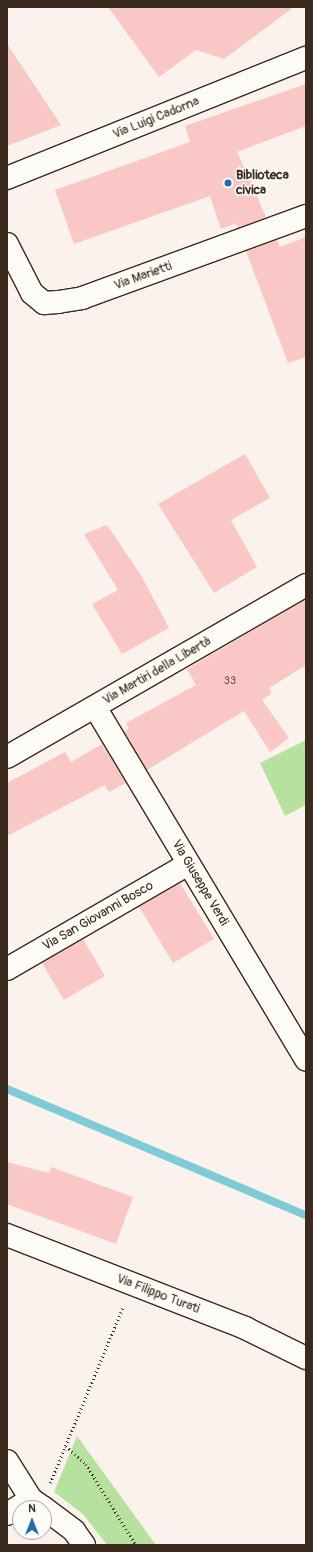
<!DOCTYPE html>
<html>
<head>
<meta charset="utf-8">
<style>
	body { margin:0 }
	#map { position:relative; width:313px; height:1552px; overflow:hidden; background:#fcf2ed; font-family:Pangolin,sans-serif }
	div>[style] { position:absolute }
	[style*='--x'] { left:calc(var(--x)*1px); top:calc(var(--y)*1px); width:calc(var(--w)*1px); rotate:calc(var(--a)*1deg) }
	.green>* { inset:0; background:#b7e19e }
	.stream>* { height:8px; margin:-4px; padding:0 4px; transform-origin:4px; border-radius:4px; background:#7dcdd9 }
	.building>* { inset:0; background:#f9c8c6 }
	.path>* { height:2.5px; margin-top:-1.25px; transform-origin:0; background:repeating-linear-gradient(90deg,#3b2a1e 0 1px,transparent 0 4px) }
	.roads { filter:drop-shadow(1px 0 #3b2a1e) drop-shadow(-1px 0 #3b2a1e) drop-shadow(0 1px #3b2a1e) drop-shadow(0 -1px #3b2a1e) }
	.street>* { height:22px; margin:-11px; padding:0 11px; transform-origin:11px; border-radius:11px; background:#fdfcf7 }
	.dots>* { width:11px; height:11px; translate:-50% -50%; box-sizing:border-box; border:2px solid #fdfcf7; border-radius:50% }
	span { translate:-50% -50%; white-space:nowrap; text-align:center; line-height:1.15; -webkit-text-stroke:3px #fdfcf7; paint-order:stroke }
	.number-label { font-size:11px; color:#6a5248 }
	.number-label span { -webkit-text-stroke-width:0 }
	.street-label { font-size:13px; color:#3b2a1e }
	.poi-label { font-size:13px; color:#3b2a1e; font-weight:700 }
	.left { translate:0 -50%; text-align:left }
	.frame { position:absolute; inset:0; border:8px solid #3b2a1e; pointer-events:none }
	.north { position:absolute; left:12px; top:1500px; width:40px; height:40px; box-sizing:border-box; background:#fdfcf7; border:1px solid #afa8a0; border-radius:50%; rotate:0deg; font-size:11px; font-weight:700; line-height:16px; text-align:center; color:#3b2a1e }
	.north::after { content:''; display:block; margin:auto; width:14px; height:18px; background:#1f6fb2; clip-path:polygon(50% 0,100% 100%,50% 72%,0 100%) }
</style>
</head>
<body>
<div id="map">
	<div class="green">
		<i style="clip-path:polygon(306px 740px,306px 805px,285px 816px,260px 763px)"></i>
		<i style="clip-path:polygon(77px 1436px,156px 1545px,107px 1545px,83px 1514px,54px 1492px)"></i>
	</div>
	<div class="stream">
		<i style="--x:7;--y:1089;--w:324;--a:22.9"></i>
	</div>
	<div class="building">
		<i style="clip-path:polygon(108px 7px,294px 7px,224px 59px,196px 50px,159px 77px)"></i>
		<i style="clip-path:polygon(7px 44px,61px 125px,7px 146px)"></i>
		<i style="clip-path:polygon(306px 84px,306px 126px,237px 152px,266px 217px,238px 228px,236px 223px,221px 229px,210px 196px,74px 244px,55px 190px,190px 142px,185px 126px)"></i>
		<i style="clip-path:polygon(306px 237px,306px 357px,288px 363px,246px 251px,277px 240px,280px 247px)"></i>
		<i style="clip-path:polygon(245px 454px,270px 498px,231px 520px,257px 567px,214px 593px,158px 504px)"></i>
		<i style="clip-path:polygon(107px 525px,142px 577px,169px 628px,122px 654px,92px 604px,118px 590px,84px 534px)"></i>
		<i style="clip-path:polygon(306px 599px,306px 665px,269px 688px,272px 693px,262px 700px,289px 738px,270px 752px,244px 711px,147px 770px,124px 732px,129px 729px,126px 723px,196px 685px,187px 669px)"></i>
		<i style="clip-path:polygon(102px 744px,126px 783px,109px 792px,105px 785px,7px 836px,7px 783px,65px 752px,71px 762px)"></i>
		<i style="clip-path:polygon(180px 883px,214px 939px,173px 963px,139px 907px)"></i>
		<i style="clip-path:polygon(83px 939px,105px 976px,64px 1000px,42px 963px)"></i>
		<i style="clip-path:polygon(7px 1162px,49px 1173px,51px 1167px,133px 1197px,116px 1244px,7px 1204px)"></i>
	</div>
	<div class="path">
		<i style="--x:66;--y:1446;--w:27;--a:42"></i>
		<i style="--x:86;--y:1464;--w:95;--a:58.3"></i>
		<i style="--x:50;--y:1483;--w:191;--a:-67.5"></i>
	</div>
	<div class="roads">
		<div class="street">
			<i style="--x:7;--y:178;--w:322;--a:-21.9"></i>
			<i style="--x:7;--y:244;--w:55;--a:63"></i>
			<i style="--x:32;--y:293;--w:16;--a:40"></i>
			<i style="--x:44;--y:303;--w:14;--a:-4"></i>
			<i style="--x:58;--y:302;--w:24;--a:-9"></i>
			<i style="--x:82;--y:298;--w:239;--a:-20.1"></i>
			<i style="--x:95;--y:707;--w:411;--a:59.1"></i>
			<i style="--x:7;--y:757;--w:345;--a:-29.9"></i>
			<i style="--x:7;--y:969;--w:209;--a:-30.1"></i>
			<i style="--x:7;--y:1235;--w:256;--a:21.3"></i>
			<i style="--x:245;--y:1328;--w:68;--a:26.2"></i>
			<i style="--x:7;--y:1461;--w:45;--a:57.7"></i>
			<i style="--x:31;--y:1499;--w:16;--a:35"></i>
			<i style="--x:44;--y:1508;--w:38;--a:37"></i>
			<i style="--x:74;--y:1531;--w:17;--a:54"></i>
			<i style="--x:7;--y:1514;--w:28;--a:-32"></i>
		</div>
	</div>
	<div class="dots">
		<i style="left:228px;top:183px;background:#1f6fb2"></i>
	</div>
	<div class="number-label">
		<span style="left:230px;top:681px">33</span>
	</div>
	<div class="street-label">
		<span style="left:156px;top:118px;rotate:-22deg">Via Luigi Cadorna</span>
		<span style="left:143px;top:276px;rotate:-20deg">Via Marietti</span>
		<span style="left:157px;top:671px;rotate:-30deg">Via Martiri della Libertà</span>
		<span style="left:200px;top:883px;rotate:59deg">Via Giuseppe Verdi</span>
		<span style="left:98px;top:916px;rotate:-30deg">Via San Giovanni Bosco</span>
		<span style="left:158px;top:1294px;rotate:21deg">Via Filippo Turati</span>
	</div>
	<div class="poi-label">
		<span class="left" style="left:236px;top:183px">Biblioteca<br>civica</span>
	</div>
	<div class="frame"></div>
	<div class="north">N</div>
</div>
</body>
</html>
